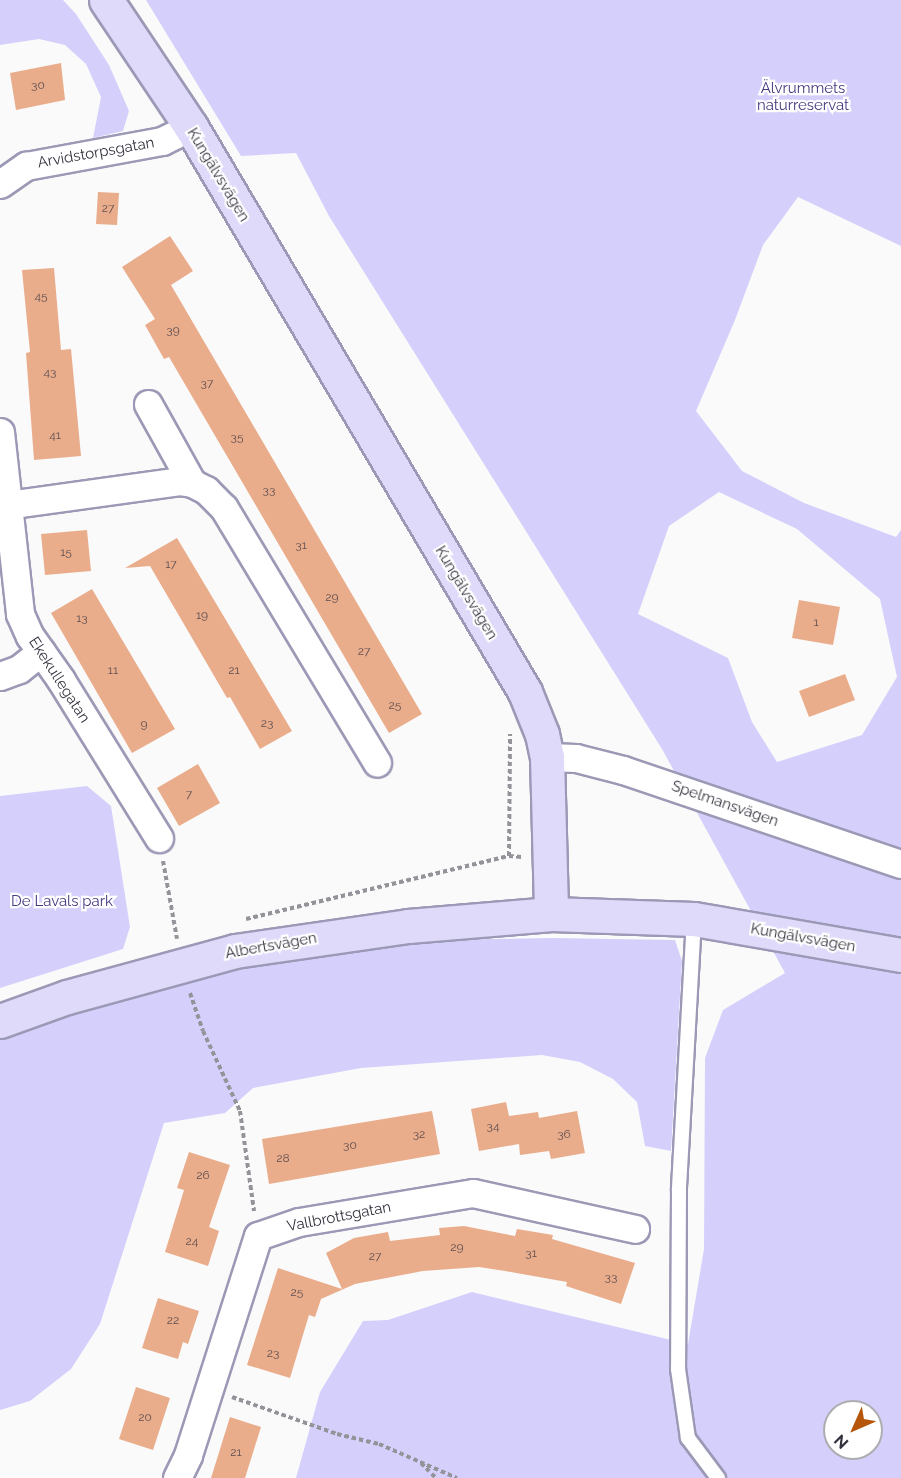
<!DOCTYPE html>
<html>
<head>
<meta charset="utf-8">
<style>
	body { margin:0 }
	#map { position:relative; width:901px; height:1478px; overflow:hidden; background:#fafafa; font-family:Raleway,sans-serif }
	div>[style] { position:absolute }
	[style*='--x'] { left:calc(var(--x)*1px); top:calc(var(--y)*1px); width:calc(var(--w)*1px); rotate:calc(var(--a)*1deg) }
	.green>* { inset:0; background:#d4d0fb }
	.building>* { inset:0; background:#eaad8c }
	.path>* { height:4px; margin-top:-2px; transform-origin:0; background:repeating-linear-gradient(90deg,#939399 0 4.5px,transparent 0 7.5px) }
	.roads { filter:drop-shadow(2px 0 #9b99b5) drop-shadow(-2px 0 #9b99b5) drop-shadow(0 2px #9b99b5) drop-shadow(0 -2px #9b99b5) }
	.lane>* { height:14px; margin:-7px; padding:0 7px; transform-origin:7px; border-radius:7px; background:#fff }
	.street>* { height:27px; margin:-13.5px; padding:0 13.5px; transform-origin:13.5px; border-radius:13.5px; background:#fff }
	.secondary>* { height:33px; margin:-16.5px; padding:0 16.5px; transform-origin:16.5px; border-radius:16.5px; background:#dfdafa }
	span { translate:-50% -50%; white-space:nowrap; text-align:center; line-height:1.15; -webkit-text-stroke:4.5px #fff; paint-order:stroke }
	.number-label { font-size:12px; color:#605051 }
	.number-label span { -webkit-text-stroke-width:0 }
	.park-label { font-size:15px; color:#46397f }
	.street-label { font-size:15px; color:#32313d }
	.north { position:absolute; left:823px; top:1400px; width:60px; height:60px; box-sizing:border-box; background:#fff; border:2px solid #adadb1; border-radius:50%; rotate:225deg; font-size:16px; font-weight:700; line-height:24px; text-align:center; color:#32313d }
	.north::after { content:''; display:block; margin:auto; width:21px; height:27px; background:#b5560a; clip-path:polygon(50% 0,100% 100%,50% 72%,0 100%) }
</style>
</head>
<body>
<div id="map">
	<div class="green">
		<i style="clip-path:polygon(0 0,63px 0,76px 14px,109px 65px,129px 111px,123px 131px,93px 138px,101px 97px,86px 64px,65px 45px,39px 39px,0 45px)"></i>
		<i style="clip-path:polygon(evenodd,146px 0,901px 0,901px 246px,798px 197px,763px 245px,735px 320px,696px 411px,742px 471px,804px 503px,896px 537px,901px 530px,901px 1478px,296px 1478px,320px 1392px,363px 1321px,388px 1320px,472px 1292px,688px 1344px,704px 1249px,705px 1058px,723px 1010px,785px 973px,662px 749px,329px 216px,296px 153px,241px 156px,146px 0,719px 492px,797px 529px,880px 599px,897px 677px,862px 735px,777px 762px,752px 722px,728px 658px,638px 614px,669px 526px,719px 492px,146px 0,835px 1412px,871px 1412px,871px 1448px,835px 1448px,835px 1412px)"></i>
		<i style="clip-path:polygon(87px 786px,111px 806px,130px 927px,123px 949px,0 988px,0 796px)"></i>
		<i style="clip-path:polygon(553px 938px,675px 940px,682px 961px,671px 1151px,645px 1146px,637px 1102px,613px 1079px,580px 1062px,542px 1055px,361px 1068px,253px 1088px,225px 1113px,164px 1123px,100px 1324px,71px 1369px,30px 1401px,0 1410px,0 1039px,209px 970px,321px 952px,434px 940px)"></i>
	</div>
	<div class="building">
		<i style="clip-path:polygon(61px 63px,65px 100px,16px 110px,10px 73px)"></i>
		<i style="clip-path:polygon(98px 192px,119px 193px,117px 225px,96px 224px)"></i>
		<i style="clip-path:polygon(170px 236px,193px 271px,171px 285px,422px 714px,389px 733px,169px 357px,164px 359px,145px 325px,155px 319px,122px 267px)"></i>
		<i style="clip-path:polygon(54px 268px,61px 350px,71px 349px,81px 456px,34px 460px,26px 353px,30px 352px,22px 270px)"></i>
		<i style="clip-path:polygon(87px 530px,91px 571px,45px 575px,41px 534px)"></i>
		<i style="clip-path:polygon(177px 538px,292px 731px,260px 749px,230px 697px,227px 698px,150px 566px,125px 568px)"></i>
		<i style="clip-path:polygon(92px 589px,175px 729px,132px 753px,51px 613px)"></i>
		<i style="clip-path:polygon(799px 600px,840px 607px,833px 645px,792px 638px)"></i>
		<i style="clip-path:polygon(845px 674px,855px 700px,809px 717px,799px 691px)"></i>
		<i style="clip-path:polygon(198px 764px,220px 803px,179px 826px,157px 788px)"></i>
		<i style="clip-path:polygon(506px 1102px,509px 1116px,538px 1112px,539px 1118px,577px 1111px,585px 1153px,551px 1159px,549px 1151px,520px 1155px,519px 1144px,479px 1151px,471px 1109px)"></i>
		<i style="clip-path:polygon(432px 1111px,440px 1154px,269px 1184px,262px 1139px)"></i>
		<i style="clip-path:polygon(189px 1152px,230px 1165px,209px 1227px,219px 1231px,208px 1266px,165px 1252px,184px 1190px,177px 1188px)"></i>
		<i style="clip-path:polygon(464px 1226px,515px 1236px,517px 1229px,553px 1235px,552px 1239px,635px 1263px,621px 1304px,566px 1286px,567px 1282px,505px 1271px,479px 1267px,423px 1271px,355px 1284px,321px 1299px,315px 1317px,309px 1315px,290px 1378px,247px 1365px,278px 1268px,342px 1289px,326px 1253px,354px 1238px,388px 1232px,390px 1241px,440px 1235px,439px 1228px)"></i>
		<i style="clip-path:polygon(158px 1298px,199px 1311px,188px 1344px,183px 1342px,178px 1359px,142px 1348px)"></i>
		<i style="clip-path:polygon(136px 1387px,170px 1398px,153px 1450px,119px 1439px)"></i>
		<i style="clip-path:polygon(230px 1417px,261px 1427px,245px 1478px,211px 1478px)"></i>
	</div>
	<div class="path">
		<i style="--x:509;--y:856;--w:122;--a:-89.5"></i>
		<i style="--x:163;--y:861;--w:79;--a:79.8"></i>
		<i style="--x:246;--y:919;--w:270;--a:-13.5"></i>
		<i style="--x:509;--y:856;--w:13;--a:4"></i>
		<i style="--x:190;--y:993;--w:40;--a:71.1"></i>
		<i style="--x:203;--y:1031;--w:88;--a:65.2"></i>
		<i style="--x:240;--y:1111;--w:101;--a:82"></i>
		<i style="--x:232;--y:1397;--w:111;--a:19.4"></i>
		<i style="--x:337;--y:1434;--w:43;--a:13.4"></i>
		<i style="--x:379;--y:1444;--w:85;--a:23.6"></i>
		<i style="--x:421;--y:1463;--w:21;--a:45"></i>
	</div>
	<div class="roads">
		<div class="lane">
			<i style="--x:694;--y:919;--w:272;--a:93.2"></i>
			<i style="--x:679;--y:1191;--w:178;--a:90.3"></i>
			<i style="--x:678;--y:1369;--w:70;--a:81.8"></i>
			<i style="--x:688;--y:1438;--w:50;--a:53.1"></i>
		</div>
		<div class="street">
			<i style="--x:0;--y:184;--w:32;--a:-35"></i>
			<i style="--x:26;--y:166;--w:138;--a:-10.4"></i>
			<i style="--x:162;--y:141;--w:32;--a:-26"></i>
			<i style="--x:148;--y:404;--w:90;--a:60.9"></i>
			<i style="--x:192;--y:483;--w:16;--a:27"></i>
			<i style="--x:206;--y:490;--w:25;--a:45"></i>
			<i style="--x:224;--y:508;--w:297;--a:59"></i>
			<i style="--x:0;--y:432;--w:183;--a:83.7"></i>
			<i style="--x:20;--y:614;--w:24;--a:66"></i>
			<i style="--x:30;--y:636;--w:54;--a:54.8"></i>
			<i style="--x:61;--y:680;--w:186;--a:58.2"></i>
			<i style="--x:7;--y:505;--w:174;--a:-7.9"></i>
			<i style="--x:179;--y:481;--w:13;--a:9"></i>
			<i style="--x:0;--y:676;--w:20;--a:-20"></i>
			<i style="--x:19;--y:669;--w:28;--a:-38"></i>
			<i style="--x:547;--y:757;--w:29;--a:2"></i>
			<i style="--x:576;--y:758;--w:49;--a:14.3"></i>
			<i style="--x:623;--y:770;--w:293;--a:18.7"></i>
			<i style="--x:177;--y:1478;--w:25;--a:-64"></i>
			<i style="--x:188;--y:1455;--w:230;--a:-72.3"></i>
			<i style="--x:258;--y:1236;--w:43;--a:-18.9"></i>
			<i style="--x:299;--y:1222;--w:176;--a:-9.5"></i>
			<i style="--x:473;--y:1193;--w:166;--a:12.5"></i>
		</div>
		<div class="secondary">
			<i style="--x:106;--y:0;--w:153;--a:56.2"></i>
			<i style="--x:191;--y:127;--w:656;--a:59.41"></i>
			<i style="--x:525;--y:692;--w:45;--a:68"></i>
			<i style="--x:542;--y:734;--w:24;--a:78"></i>
			<i style="--x:547;--y:757;--w:157;--a:88.5"></i>
			<i style="--x:0;--y:1021;--w:71;--a:-19.7"></i>
			<i style="--x:67;--y:997;--w:174;--a:-15.3"></i>
			<i style="--x:235;--y:951;--w:175;--a:-8.2"></i>
			<i style="--x:408;--y:926;--w:144;--a:-4.8"></i>
			<i style="--x:551;--y:914;--w:143;--a:2"></i>
			<i style="--x:694;--y:919;--w:210;--a:9.9"></i>
		</div>
	</div>
	<div class="number-label">
		<span style="left:38px;top:86px">30</span>
		<span style="left:108px;top:209px">27</span>
		<span style="left:41px;top:297px">45</span>
		<span style="left:173px;top:331px">39</span>
		<span style="left:50px;top:373px">43</span>
		<span style="left:207px;top:384px">37</span>
		<span style="left:55px;top:436px">41</span>
		<span style="left:237px;top:438px">35</span>
		<span style="left:269px;top:491px">33</span>
		<span style="left:301px;top:546px">31</span>
		<span style="left:66px;top:553px">15</span>
		<span style="left:171px;top:565px">17</span>
		<span style="left:332px;top:598px">29</span>
		<span style="left:202px;top:616px">19</span>
		<span style="left:82px;top:619px">13</span>
		<span style="left:816px;top:623px">1</span>
		<span style="left:364px;top:652px">27</span>
		<span style="left:113px;top:671px">11</span>
		<span style="left:234px;top:671px">21</span>
		<span style="left:395px;top:706px">25</span>
		<span style="left:267px;top:724px">23</span>
		<span style="left:144px;top:725px">9</span>
		<span style="left:189px;top:795px">7</span>
		<span style="left:493px;top:1127px">34</span>
		<span style="left:419px;top:1135px">32</span>
		<span style="left:564px;top:1135px">36</span>
		<span style="left:350px;top:1146px">30</span>
		<span style="left:283px;top:1159px">28</span>
		<span style="left:203px;top:1176px">26</span>
		<span style="left:192px;top:1242px">24</span>
		<span style="left:457px;top:1248px">29</span>
		<span style="left:531px;top:1254px">31</span>
		<span style="left:375px;top:1257px">27</span>
		<span style="left:611px;top:1278px">33</span>
		<span style="left:297px;top:1293px">25</span>
		<span style="left:173px;top:1321px">22</span>
		<span style="left:273px;top:1354px">23</span>
		<span style="left:145px;top:1418px">20</span>
		<span style="left:236px;top:1453px">21</span>
	</div>
	<div class="park-label">
		<span style="left:803px;top:97px">Älvrummets<br>naturreservat</span>
		<span style="left:62px;top:902px">De Lavals park</span>
	</div>
	<div class="street-label">
		<span style="left:96px;top:153px;rotate:-10deg">Arvidstorpsgatan</span>
		<span style="left:218px;top:175px;rotate:59deg">Kungälvsvägen</span>
		<span style="left:466px;top:593px;rotate:59deg">Kungälvsvägen</span>
		<span style="left:59px;top:680px;rotate:57deg">Ekekullegatan</span>
		<span style="left:725px;top:804px;rotate:19deg">Spelmansvägen</span>
		<span style="left:803px;top:938px;rotate:10deg">Kungälvsvägen</span>
		<span style="left:271px;top:946px;rotate:-10deg">Albertsvägen</span>
		<span style="left:339px;top:1217px;rotate:-11deg">Vallbrottsgatan</span>
	</div>
	<div class="north">N</div>
</div>
</body>
</html>
